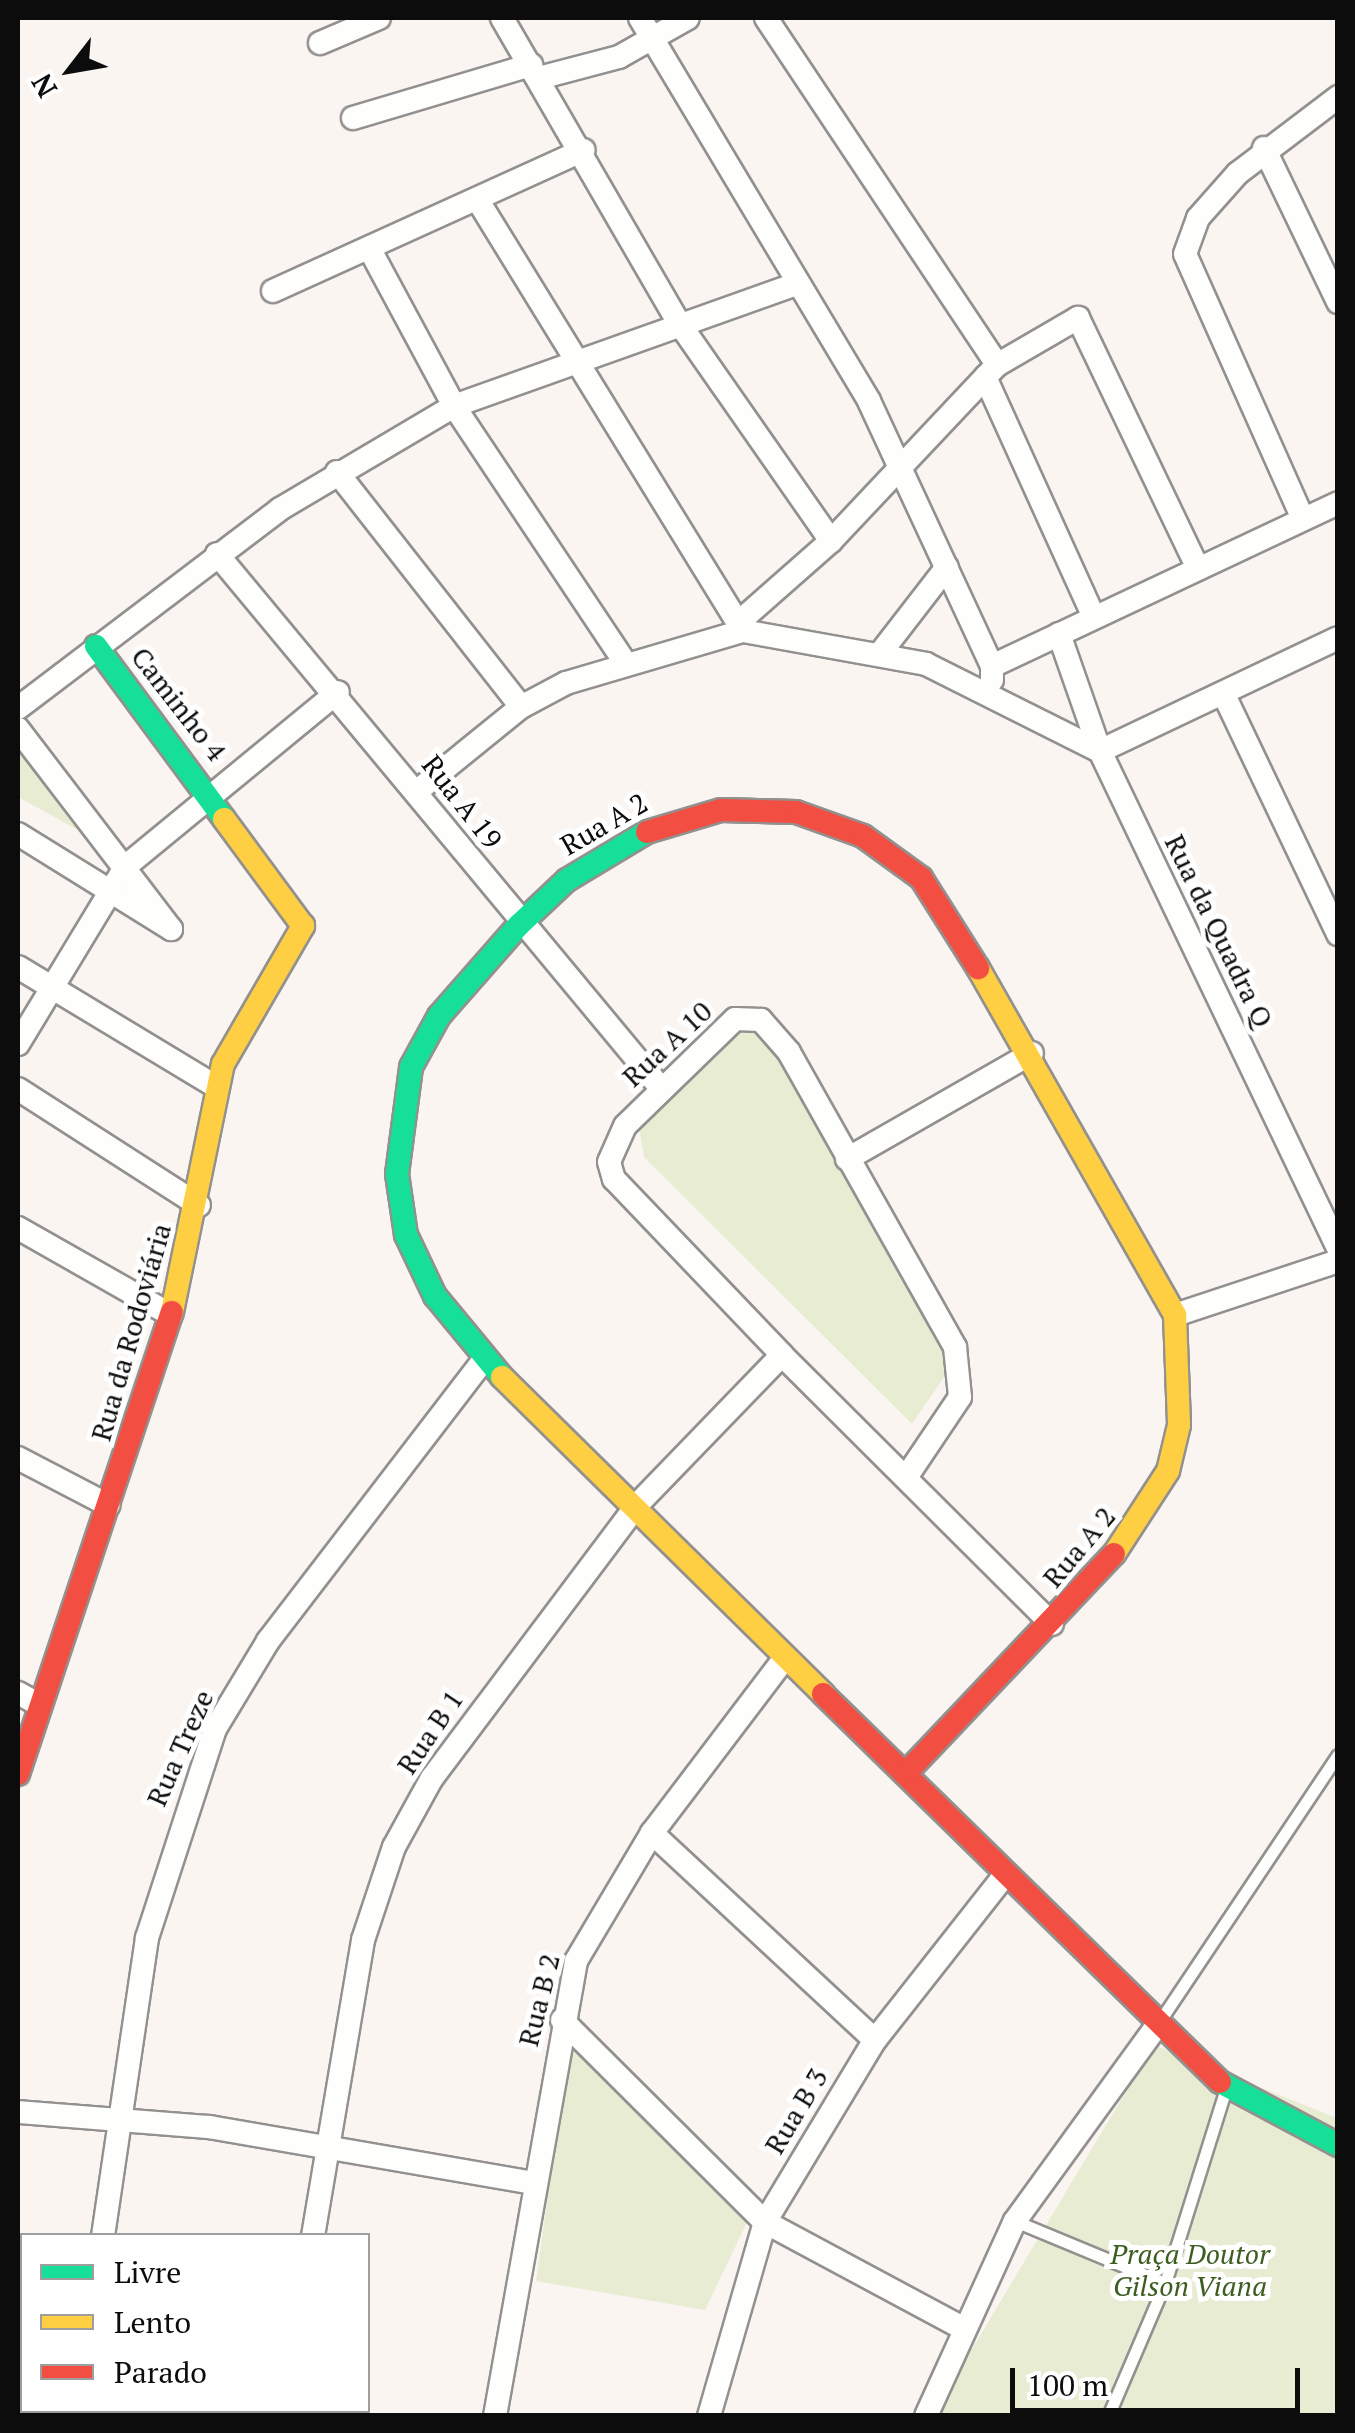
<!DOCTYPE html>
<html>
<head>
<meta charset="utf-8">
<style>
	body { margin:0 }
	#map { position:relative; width:1355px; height:2433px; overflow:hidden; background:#faf5f0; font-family:"PT Serif",serif }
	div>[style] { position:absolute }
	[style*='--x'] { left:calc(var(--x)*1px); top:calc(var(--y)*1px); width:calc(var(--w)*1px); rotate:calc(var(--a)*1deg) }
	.green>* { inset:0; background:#e8ecd2 }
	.roads { filter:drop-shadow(2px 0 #93918f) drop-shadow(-2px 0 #93918f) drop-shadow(0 2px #93918f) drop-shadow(0 -2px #93918f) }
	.lane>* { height:11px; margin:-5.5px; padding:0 5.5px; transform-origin:5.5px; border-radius:5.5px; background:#fefefd }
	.street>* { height:22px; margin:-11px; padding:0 11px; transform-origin:11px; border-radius:11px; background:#fefefd }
	.fast>* { height:22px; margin:-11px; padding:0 11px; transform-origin:11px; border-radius:11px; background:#16e098 }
	.slow>* { height:22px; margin:-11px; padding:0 11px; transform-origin:11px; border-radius:11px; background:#ffcf43 }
	.jam>* { height:22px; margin:-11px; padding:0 11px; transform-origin:11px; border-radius:11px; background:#f24e42 }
	span { translate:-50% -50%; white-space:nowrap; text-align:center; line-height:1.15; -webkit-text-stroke:10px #fff; paint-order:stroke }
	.street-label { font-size:28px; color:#0c0c0c }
	.park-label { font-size:28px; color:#3d5e21; font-style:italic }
	.frame { position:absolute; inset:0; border:20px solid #0c0c0c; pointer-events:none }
	.legend { position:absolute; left:20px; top:2233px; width:350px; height:180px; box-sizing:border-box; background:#fff; border:2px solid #9e9e9e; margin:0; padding:12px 18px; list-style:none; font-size:30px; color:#0c0c0c }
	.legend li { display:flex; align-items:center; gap:20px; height:50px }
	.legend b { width:50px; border:2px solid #9e9e9e }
	.north { position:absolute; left:20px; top:20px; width:100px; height:100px; -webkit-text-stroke:8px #fff; paint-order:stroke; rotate:239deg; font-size:28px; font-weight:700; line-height:40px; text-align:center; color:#0c0c0c }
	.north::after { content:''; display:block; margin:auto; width:35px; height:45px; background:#0c0c0c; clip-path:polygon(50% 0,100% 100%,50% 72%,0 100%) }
	.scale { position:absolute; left:1010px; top:2368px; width:290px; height:45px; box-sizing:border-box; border:5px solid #0c0c0c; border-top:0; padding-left:12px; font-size:30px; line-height:35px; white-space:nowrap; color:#0c0c0c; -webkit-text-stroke:8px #fff; paint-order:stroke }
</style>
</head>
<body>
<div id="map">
	<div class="green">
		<i style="clip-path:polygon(18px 740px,105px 845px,18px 797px)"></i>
		<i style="clip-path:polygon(735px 1024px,772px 1028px,955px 1361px,912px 1424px,644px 1157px,638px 1121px)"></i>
		<i style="clip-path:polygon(571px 2032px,751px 2214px,705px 2310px,536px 2281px)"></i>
		<i style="clip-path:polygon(1154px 2045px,1337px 2118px,1337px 2415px,932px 2416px)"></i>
	</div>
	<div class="roads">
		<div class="lane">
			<i style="--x:1159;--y:2022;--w:321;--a:-56.2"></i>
			<i style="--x:1015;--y:2221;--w:162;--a:22.5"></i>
			<i style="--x:1108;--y:2416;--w:145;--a:-66.8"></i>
			<i style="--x:1165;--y:2283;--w:201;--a:-72.6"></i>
		</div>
		<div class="street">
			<i style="--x:502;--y:18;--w:353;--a:59.9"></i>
			<i style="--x:679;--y:323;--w:266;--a:55.1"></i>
			<i style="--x:640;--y:18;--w:446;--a:59.1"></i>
			<i style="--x:869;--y:401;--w:292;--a:65.1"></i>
			<i style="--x:766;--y:18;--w:417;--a:56.3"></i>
			<i style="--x:320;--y:43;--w:64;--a:-23"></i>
			<i style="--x:539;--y:78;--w:83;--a:-14.7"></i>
			<i style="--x:619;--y:57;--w:79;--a:-29.5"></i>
			<i style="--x:353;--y:118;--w:186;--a:-16.6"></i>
			<i style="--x:1264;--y:148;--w:171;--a:64.3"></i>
			<i style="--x:477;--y:199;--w:507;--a:58.38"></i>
			<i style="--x:369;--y:248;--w:179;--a:61.7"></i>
			<i style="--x:454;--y:406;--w:306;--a:56.3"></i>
			<i style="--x:273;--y:291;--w:341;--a:-24.4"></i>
			<i style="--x:985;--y:377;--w:264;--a:65.6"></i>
			<i style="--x:337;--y:472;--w:298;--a:51.9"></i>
			<i style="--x:1303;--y:519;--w:290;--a:-114"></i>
			<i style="--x:1185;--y:254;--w:38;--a:-70"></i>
			<i style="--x:1198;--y:218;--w:60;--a:-48.4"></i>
			<i style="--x:1238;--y:173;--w:126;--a:-37.2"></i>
			<i style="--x:217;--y:554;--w:693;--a:50.27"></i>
			<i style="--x:739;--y:622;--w:123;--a:-41.4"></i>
			<i style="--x:831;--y:541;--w:242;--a:-46.7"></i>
			<i style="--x:997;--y:365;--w:94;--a:-30.1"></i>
			<i style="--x:1078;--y:318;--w:277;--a:64.4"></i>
			<i style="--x:1059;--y:634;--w:124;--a:70.7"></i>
			<i style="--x:1100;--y:751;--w:551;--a:64.41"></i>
			<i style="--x:882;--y:651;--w:106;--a:-52.3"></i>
			<i style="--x:992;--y:680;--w:14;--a:-90"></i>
			<i style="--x:992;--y:666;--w:382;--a:-25.2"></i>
			<i style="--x:1224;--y:695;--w:265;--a:64.5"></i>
			<i style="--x:18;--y:708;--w:329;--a:-37.2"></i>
			<i style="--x:280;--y:509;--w:202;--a:-30.6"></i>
			<i style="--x:454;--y:406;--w:364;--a:-19.6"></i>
			<i style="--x:18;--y:729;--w:252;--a:52.6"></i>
			<i style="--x:416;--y:792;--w:135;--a:-39"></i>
			<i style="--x:521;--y:707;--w:51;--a:-28.1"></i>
			<i style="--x:566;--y:683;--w:184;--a:-16.4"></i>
			<i style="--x:743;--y:631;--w:186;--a:10.2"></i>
			<i style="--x:926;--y:664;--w:195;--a:26.6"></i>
			<i style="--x:1100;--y:751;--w:263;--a:-25.4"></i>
			<i style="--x:18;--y:834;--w:180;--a:31.8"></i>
			<i style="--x:18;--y:967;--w:232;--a:31.1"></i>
			<i style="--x:18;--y:1044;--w:208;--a:-58.8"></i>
			<i style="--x:126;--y:866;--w:274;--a:-39.4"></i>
			<i style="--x:18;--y:1089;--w:215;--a:32.7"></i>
			<i style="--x:847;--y:1159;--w:213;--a:-29.8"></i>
			<i style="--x:18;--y:1228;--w:176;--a:29.6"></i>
			<i style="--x:1175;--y:1315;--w:172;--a:-18.3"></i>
			<i style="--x:18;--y:1458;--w:102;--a:27.6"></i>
			<i style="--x:907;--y:1476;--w:95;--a:-56.1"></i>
			<i style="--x:960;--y:1397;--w:50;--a:-95.7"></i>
			<i style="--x:955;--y:1347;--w:338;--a:-119.4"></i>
			<i style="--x:789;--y:1052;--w:43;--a:-131.2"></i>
			<i style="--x:761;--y:1020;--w:26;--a:-178"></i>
			<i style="--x:735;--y:1019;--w:153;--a:135.8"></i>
			<i style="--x:625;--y:1126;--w:39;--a:114"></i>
			<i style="--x:609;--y:1162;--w:18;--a:74"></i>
			<i style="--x:614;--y:1179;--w:243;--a:46.3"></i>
			<i style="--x:782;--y:1355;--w:381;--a:44.9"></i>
			<i style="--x:18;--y:1693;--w:25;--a:29"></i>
			<i style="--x:652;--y:1833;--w:304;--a:42.9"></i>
			<i style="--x:562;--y:2020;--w:286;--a:44.9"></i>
			<i style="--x:765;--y:2222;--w:220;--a:28.2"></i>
			<i style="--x:18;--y:2112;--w:192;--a:4.5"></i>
			<i style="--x:209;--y:2127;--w:328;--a:9.8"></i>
			<i style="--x:103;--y:2236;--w:301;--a:-81.6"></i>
			<i style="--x:147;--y:1938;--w:220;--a:-72"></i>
			<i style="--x:215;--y:1729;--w:103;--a:-58.9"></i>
			<i style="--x:268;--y:1641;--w:355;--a:-52.5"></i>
			<i style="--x:313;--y:2236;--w:300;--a:-80.4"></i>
			<i style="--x:363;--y:1940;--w:98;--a:-71.6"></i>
			<i style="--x:394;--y:1847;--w:79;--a:-61.2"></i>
			<i style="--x:432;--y:1778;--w:340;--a:-53.1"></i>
			<i style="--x:636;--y:1506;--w:210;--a:-46"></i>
			<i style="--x:72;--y:2416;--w:6;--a:-81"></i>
			<i style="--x:282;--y:2416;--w:6;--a:-81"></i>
			<i style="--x:495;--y:2416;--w:462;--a:-79.9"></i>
			<i style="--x:576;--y:1961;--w:149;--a:-59.3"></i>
			<i style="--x:652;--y:1833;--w:220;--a:-52.8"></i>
			<i style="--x:709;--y:2416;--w:202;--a:-73.9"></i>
			<i style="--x:765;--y:2222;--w:213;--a:-58.9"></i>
			<i style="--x:875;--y:2040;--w:210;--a:-51.8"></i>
			<i style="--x:926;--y:2416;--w:214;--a:-65.5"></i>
			<i style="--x:1015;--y:2221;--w:243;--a:-54"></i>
		</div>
		<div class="fast">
			<i style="--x:96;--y:646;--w:215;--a:53.5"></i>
			<i style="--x:502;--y:1377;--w:105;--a:-129.6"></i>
			<i style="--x:435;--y:1296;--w:68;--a:-115.4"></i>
			<i style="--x:406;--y:1235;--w:62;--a:-98.4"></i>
			<i style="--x:397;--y:1174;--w:108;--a:-82.5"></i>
			<i style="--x:411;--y:1067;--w:58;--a:-61.2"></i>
			<i style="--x:439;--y:1016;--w:121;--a:-48.7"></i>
			<i style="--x:519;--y:925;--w:66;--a:-43.2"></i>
			<i style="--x:567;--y:880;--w:93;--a:-31"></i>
			<i style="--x:1220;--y:2082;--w:134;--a:28.1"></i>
		</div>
		<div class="slow">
			<i style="--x:978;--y:968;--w:399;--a:60.4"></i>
			<i style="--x:1175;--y:1315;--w:110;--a:87.9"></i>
			<i style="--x:1179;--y:1425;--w:47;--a:103.4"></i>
			<i style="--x:1168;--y:1471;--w:99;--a:123"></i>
			<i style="--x:172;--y:1312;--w:253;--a:-78.4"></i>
			<i style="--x:223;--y:1064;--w:160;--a:-59.9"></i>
			<i style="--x:303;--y:926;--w:133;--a:-126.4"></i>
			<i style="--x:502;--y:1377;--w:451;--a:44.6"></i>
		</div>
		<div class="jam">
			<i style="--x:647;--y:832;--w:77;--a:-16.6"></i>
			<i style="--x:721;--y:810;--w:75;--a:1.5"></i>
			<i style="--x:796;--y:812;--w:71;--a:19.7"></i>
			<i style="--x:863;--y:836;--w:72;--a:35.9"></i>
			<i style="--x:921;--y:878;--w:107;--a:57.7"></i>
			<i style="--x:823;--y:1694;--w:555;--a:44.34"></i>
			<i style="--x:906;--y:1773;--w:302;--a:-46.5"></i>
			<i style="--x:18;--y:1774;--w:487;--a:-71.6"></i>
		</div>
	</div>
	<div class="street-label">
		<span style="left:179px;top:704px;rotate:52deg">Caminho 4</span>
		<span style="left:462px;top:802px;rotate:52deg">Rua A 19</span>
		<span style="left:604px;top:824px;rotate:-30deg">Rua A 2</span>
		<span style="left:1219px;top:931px;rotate:64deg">Rua da Quadra Q</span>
		<span style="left:667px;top:1044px;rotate:-43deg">Rua A 10</span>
		<span style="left:131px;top:1332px;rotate:-74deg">Rua da Rodoviária</span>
		<span style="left:1079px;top:1547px;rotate:-50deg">Rua A 2</span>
		<span style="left:430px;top:1732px;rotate:-56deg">Rua B 1</span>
		<span style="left:180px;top:1748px;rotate:-66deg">Rua Treze</span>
		<span style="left:539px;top:2000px;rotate:-76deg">Rua B 2</span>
		<span style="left:796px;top:2111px;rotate:-59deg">Rua B 3</span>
	</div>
	<div class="park-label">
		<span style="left:1190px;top:2270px">Praça Doutor<br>Gilson Viana</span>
	</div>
	<div class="frame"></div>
	<ul class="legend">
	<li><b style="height:12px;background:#16e098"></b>Livre</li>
	<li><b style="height:12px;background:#ffcf43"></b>Lento</li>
	<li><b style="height:12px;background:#f24e42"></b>Parado</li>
	</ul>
	<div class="north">N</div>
	<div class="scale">100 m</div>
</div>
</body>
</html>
